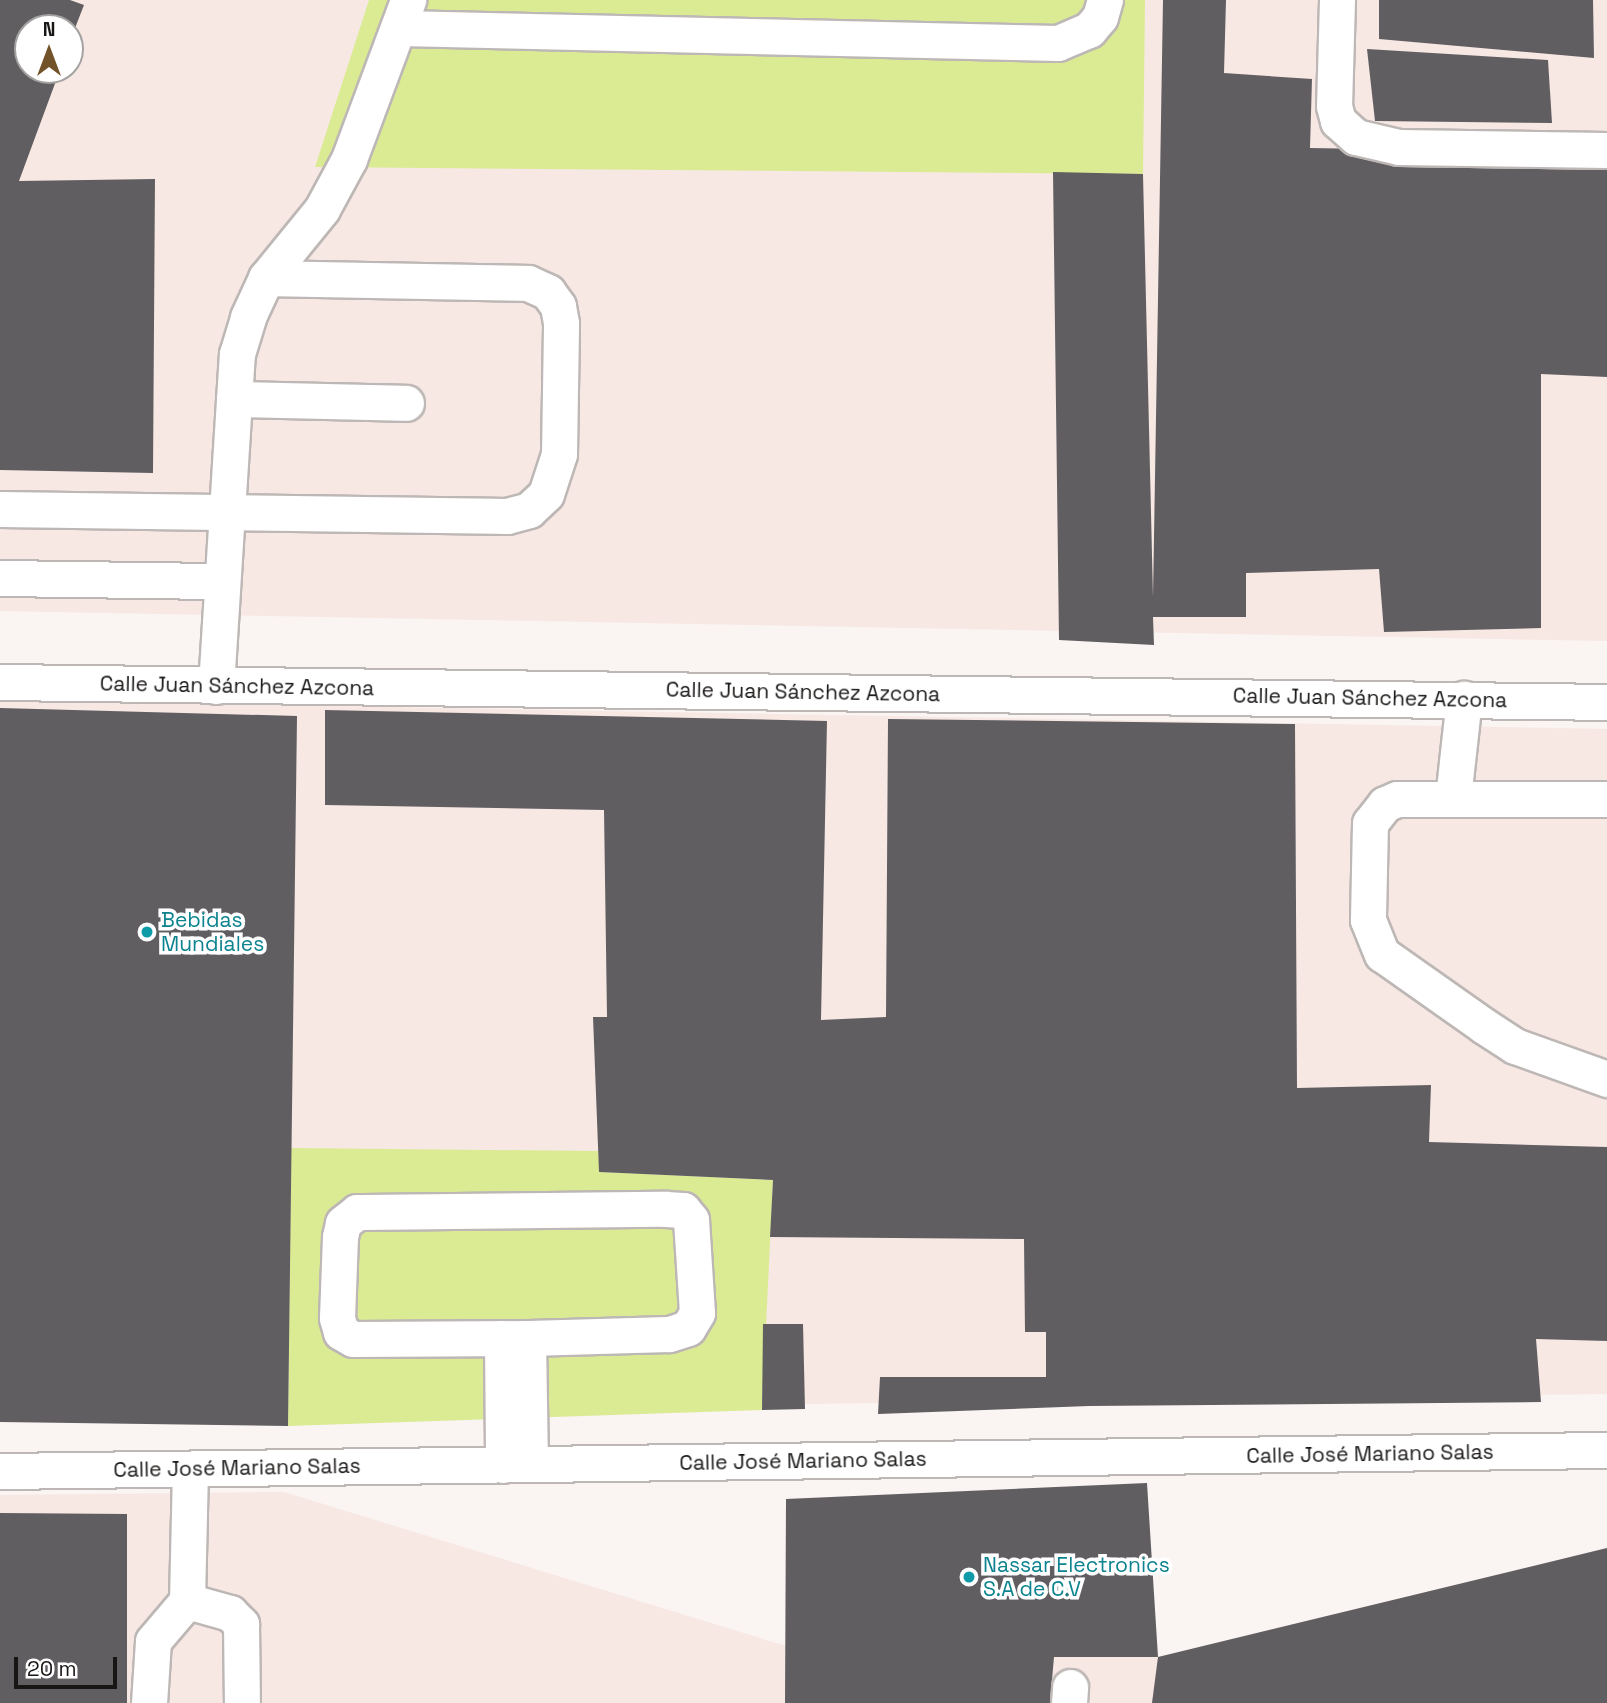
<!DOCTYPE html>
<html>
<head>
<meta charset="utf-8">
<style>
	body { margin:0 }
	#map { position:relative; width:1607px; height:1703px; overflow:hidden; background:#faf4f2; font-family:"Space Grotesk",sans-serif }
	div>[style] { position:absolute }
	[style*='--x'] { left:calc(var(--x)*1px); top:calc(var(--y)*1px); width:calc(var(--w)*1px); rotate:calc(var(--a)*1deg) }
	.built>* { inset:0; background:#f7e8e3 }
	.green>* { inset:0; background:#dbeb94 }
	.building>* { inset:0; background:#615e62 }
	.roads { filter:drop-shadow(2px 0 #bdb7b5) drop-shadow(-2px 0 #bdb7b5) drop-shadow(0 2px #bdb7b5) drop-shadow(0 -2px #bdb7b5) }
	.minor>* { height:35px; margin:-17.5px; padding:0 17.5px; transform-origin:17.5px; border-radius:17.5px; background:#fff }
	.dots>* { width:19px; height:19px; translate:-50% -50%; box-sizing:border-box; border:4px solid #fff; border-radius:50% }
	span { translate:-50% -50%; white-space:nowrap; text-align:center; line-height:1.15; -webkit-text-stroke:7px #fff; paint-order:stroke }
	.street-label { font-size:21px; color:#181615 }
	.culture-label { font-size:21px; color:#0d838f }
	.left { translate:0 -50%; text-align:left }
	.north { position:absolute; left:14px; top:14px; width:70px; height:70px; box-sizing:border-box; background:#fff; border:2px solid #a3a2a1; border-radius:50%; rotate:0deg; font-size:19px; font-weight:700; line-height:28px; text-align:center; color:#181615 }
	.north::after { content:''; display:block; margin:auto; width:24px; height:32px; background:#725228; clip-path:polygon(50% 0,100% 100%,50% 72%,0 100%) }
	.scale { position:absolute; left:14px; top:1657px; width:103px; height:32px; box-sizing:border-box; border:4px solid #181615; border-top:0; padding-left:9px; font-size:21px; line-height:24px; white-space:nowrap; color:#181615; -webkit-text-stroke:5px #fff; paint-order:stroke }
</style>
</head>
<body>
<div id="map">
	<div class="built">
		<i style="clip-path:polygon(evenodd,0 0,1607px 0,1607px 641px,0 611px,0 0,28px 28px,70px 28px,70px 70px,28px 70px,28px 28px)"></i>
		<i style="clip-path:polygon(0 700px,1607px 729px,1607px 1394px,0 1414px)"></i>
		<i style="clip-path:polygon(284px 1492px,786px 1646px,1158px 1657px,1607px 1548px,1607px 1703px,0 1703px,0 1495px)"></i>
	</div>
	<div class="green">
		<i style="clip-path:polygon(369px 0,1145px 0,1143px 174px,315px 167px)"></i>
		<i style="clip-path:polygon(291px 1148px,598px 1151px,600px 1172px,773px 1180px,762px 1410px,288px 1426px)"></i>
	</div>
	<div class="building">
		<i style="clip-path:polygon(0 0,70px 0,84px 5px,70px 41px,70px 28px,28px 28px,28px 70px,60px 70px,19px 181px,155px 179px,153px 473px,0 470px)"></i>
		<i style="clip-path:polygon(1163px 0,1226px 0,1224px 73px,1312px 79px,1310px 148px,1607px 153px,1607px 377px,1541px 374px,1541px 628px,1384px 632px,1379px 569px,1246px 573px,1246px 617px,1153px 617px,1154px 645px,1059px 640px,1053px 172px,1143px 174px,1153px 597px)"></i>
		<i style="clip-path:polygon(1379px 0,1593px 0,1594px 58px,1379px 39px)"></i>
		<i style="clip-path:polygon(1367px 49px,1548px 60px,1552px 123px,1375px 121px)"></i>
		<i style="clip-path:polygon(0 708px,297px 716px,288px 1426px,0 1422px)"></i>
		<i style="clip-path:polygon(325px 710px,827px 721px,821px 1020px,886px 1017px,888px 719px,1295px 724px,1297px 1088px,1431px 1085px,1429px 1142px,1607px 1147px,1607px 1341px,1536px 1339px,1541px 1402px,1089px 1406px,878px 1414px,880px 1377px,1046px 1377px,1046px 1332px,1025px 1332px,1024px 1239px,770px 1237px,773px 1180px,599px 1172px,593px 1017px,607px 1017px,604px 810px,325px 805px)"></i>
		<i style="clip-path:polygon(763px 1324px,803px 1324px,805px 1409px,762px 1410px)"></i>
		<i style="clip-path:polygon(1147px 1483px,1158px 1657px,1054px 1657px,1050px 1703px,785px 1703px,786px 1499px)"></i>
		<i style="clip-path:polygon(0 1513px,127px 1514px,127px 1703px,0 1703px)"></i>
		<i style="clip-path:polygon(1607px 1548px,1607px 1703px,1152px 1703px,1158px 1657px)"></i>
	</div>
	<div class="roads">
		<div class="minor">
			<i style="--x:1337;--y:0;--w:106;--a:91.6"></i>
			<i style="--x:1334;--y:106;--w:16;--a:75"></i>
			<i style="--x:1338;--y:121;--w:24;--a:42"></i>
			<i style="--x:1356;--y:137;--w:44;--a:13.1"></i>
			<i style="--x:1399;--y:147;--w:208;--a:0.8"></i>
			<i style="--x:400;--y:28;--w:658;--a:1.31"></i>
			<i style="--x:1058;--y:43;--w:34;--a:-23"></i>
			<i style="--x:1089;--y:30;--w:17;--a:-50"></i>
			<i style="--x:1100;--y:17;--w:18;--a:-74"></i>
			<i style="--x:234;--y:399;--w:172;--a:1.3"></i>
			<i style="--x:0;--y:509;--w:507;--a:0.79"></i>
			<i style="--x:507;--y:516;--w:23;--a:-15"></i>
			<i style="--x:529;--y:510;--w:23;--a:-43"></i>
			<i style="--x:546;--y:494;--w:42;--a:-72"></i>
			<i style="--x:559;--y:454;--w:131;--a:-89.1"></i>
			<i style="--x:561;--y:323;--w:17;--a:-100"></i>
			<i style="--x:558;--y:306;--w:17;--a:-126"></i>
			<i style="--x:548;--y:292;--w:22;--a:-156"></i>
			<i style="--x:528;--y:283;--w:262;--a:-178.9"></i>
			<i style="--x:0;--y:578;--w:221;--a:0.8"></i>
			<i style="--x:0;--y:682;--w:1607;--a:0.71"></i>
			<i style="--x:216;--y:686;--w:333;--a:-86.4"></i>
			<i style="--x:237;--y:354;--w:39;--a:-73"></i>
			<i style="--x:248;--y:317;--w:43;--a:-65.2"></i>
			<i style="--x:266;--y:278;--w:89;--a:-50.9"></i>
			<i style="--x:322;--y:209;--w:57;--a:-61.6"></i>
			<i style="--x:349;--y:159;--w:170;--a:-69.6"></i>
			<i style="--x:1453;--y:798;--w:100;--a:-83.7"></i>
			<i style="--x:1607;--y:799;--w:210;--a:180"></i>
			<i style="--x:1397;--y:799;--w:13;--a:157"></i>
			<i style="--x:1385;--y:804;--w:24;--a:128"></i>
			<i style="--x:1370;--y:823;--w:97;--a:91.2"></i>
			<i style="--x:1368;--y:920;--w:37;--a:68"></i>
			<i style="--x:1382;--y:954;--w:125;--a:35.2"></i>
			<i style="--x:1484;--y:1026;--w:37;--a:33"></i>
			<i style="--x:1515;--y:1046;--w:98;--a:19.7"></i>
			<i style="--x:665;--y:1209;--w:18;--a:3"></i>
			<i style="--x:683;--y:1210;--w:13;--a:51"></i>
			<i style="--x:691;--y:1220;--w:93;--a:86.3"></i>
			<i style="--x:697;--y:1313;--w:17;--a:121"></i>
			<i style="--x:688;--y:1328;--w:20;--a:162"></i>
			<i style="--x:669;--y:1334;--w:141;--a:178.4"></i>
			<i style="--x:528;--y:1338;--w:175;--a:179.7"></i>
			<i style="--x:353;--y:1339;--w:14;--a:-150"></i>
			<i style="--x:341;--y:1332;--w:15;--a:-106"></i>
			<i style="--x:337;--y:1318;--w:81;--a:-87.9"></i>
			<i style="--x:340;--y:1237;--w:14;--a:-78"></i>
			<i style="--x:343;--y:1223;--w:18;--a:-38"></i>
			<i style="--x:357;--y:1212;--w:308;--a:-0.6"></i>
			<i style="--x:502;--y:1338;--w:127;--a:89.5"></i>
			<i style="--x:528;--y:1338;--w:125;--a:89.1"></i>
			<i style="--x:190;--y:1469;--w:132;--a:91.3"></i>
			<i style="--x:187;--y:1601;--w:45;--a:15.6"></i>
			<i style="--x:230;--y:1613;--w:16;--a:45"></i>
			<i style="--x:241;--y:1624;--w:79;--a:89.3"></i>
			<i style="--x:0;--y:1471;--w:1607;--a:-0.75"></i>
			<i style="--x:149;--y:1703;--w:62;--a:-86.3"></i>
			<i style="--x:153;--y:1641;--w:52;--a:-49.6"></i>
			<i style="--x:1069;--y:1703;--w:16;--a:-86"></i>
		</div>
	</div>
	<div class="dots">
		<i style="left:147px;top:932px;background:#0f9aa8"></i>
		<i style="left:969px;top:1577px;background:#0f9aa8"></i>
	</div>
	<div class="street-label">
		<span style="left:237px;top:686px;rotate:1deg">Calle Juan Sánchez Azcona</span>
		<span style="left:803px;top:692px;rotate:1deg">Calle Juan Sánchez Azcona</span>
		<span style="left:1370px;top:698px;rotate:1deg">Calle Juan Sánchez Azcona</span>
		<span style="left:1370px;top:1454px;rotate:-1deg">Calle José Mariano Salas</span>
		<span style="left:803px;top:1461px;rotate:-1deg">Calle José Mariano Salas</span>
		<span style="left:237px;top:1468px;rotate:-1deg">Calle José Mariano Salas</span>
	</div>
	<div class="culture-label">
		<span class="left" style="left:161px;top:932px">Bebidas<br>Mundiales</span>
		<span class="left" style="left:983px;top:1577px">Nassar Electronics<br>S.A de C.V</span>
	</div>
	<div class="north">N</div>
	<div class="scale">20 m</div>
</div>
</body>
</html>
